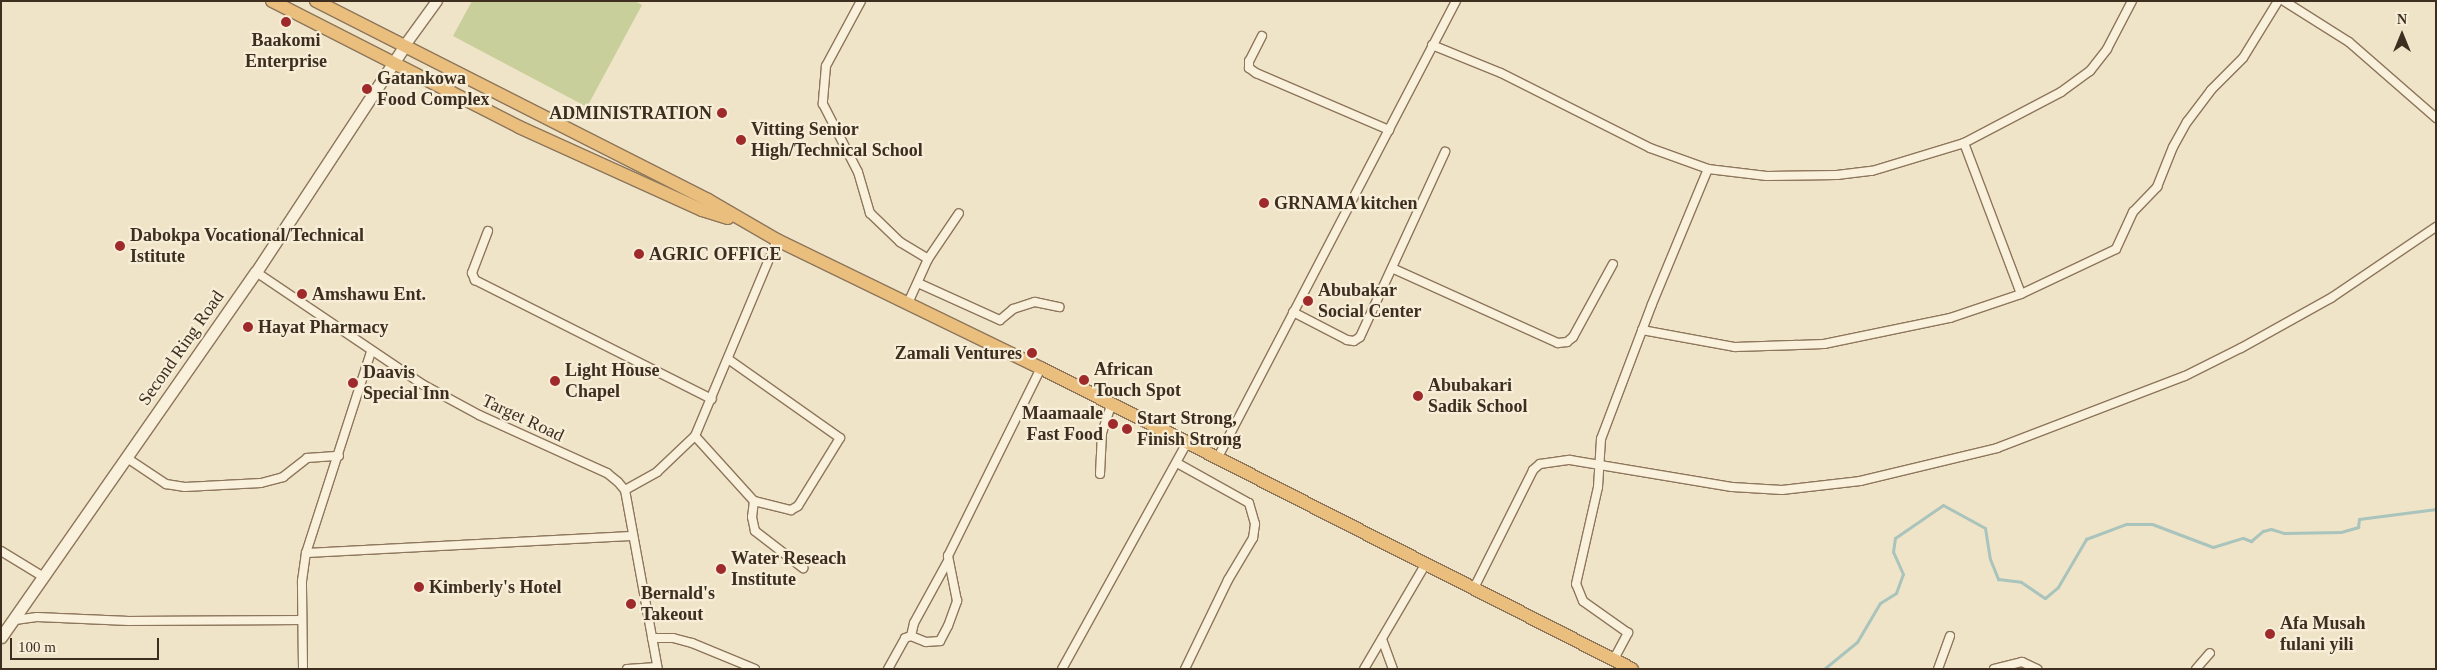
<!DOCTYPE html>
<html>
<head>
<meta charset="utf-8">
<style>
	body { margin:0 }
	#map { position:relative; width:2437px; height:670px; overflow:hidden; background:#f0e4c8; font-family:Georgia,serif }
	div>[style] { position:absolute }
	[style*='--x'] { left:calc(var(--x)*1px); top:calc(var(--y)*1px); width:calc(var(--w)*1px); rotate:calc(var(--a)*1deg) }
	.green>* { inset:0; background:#c9cf9b }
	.stream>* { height:3px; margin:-1.5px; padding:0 1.5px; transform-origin:1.5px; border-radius:1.5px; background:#a9c4bc }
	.roads { filter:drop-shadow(1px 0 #8d765c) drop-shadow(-1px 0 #8d765c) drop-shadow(0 1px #8d765c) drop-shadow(0 -1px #8d765c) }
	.minor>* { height:8px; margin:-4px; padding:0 4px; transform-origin:4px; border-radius:4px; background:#faf1dc }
	.tertiary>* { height:10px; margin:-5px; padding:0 5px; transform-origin:5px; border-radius:5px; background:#faf1dc }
	.secondary>* { height:11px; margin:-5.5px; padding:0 5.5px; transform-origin:5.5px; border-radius:5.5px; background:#faf1dc }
	.trunk>* { height:12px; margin:-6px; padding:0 6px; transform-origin:6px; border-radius:6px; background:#eabe7c }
	.dots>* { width:14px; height:14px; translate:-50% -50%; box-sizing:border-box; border:2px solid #f7eed8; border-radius:50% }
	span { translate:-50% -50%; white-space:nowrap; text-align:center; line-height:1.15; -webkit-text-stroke:4.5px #f7eed8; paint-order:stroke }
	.poi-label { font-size:18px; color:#3d2e20; font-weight:700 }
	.left { translate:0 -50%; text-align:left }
	.right { translate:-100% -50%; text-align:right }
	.street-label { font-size:18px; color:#3d2e20 }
	.frame { position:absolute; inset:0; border:2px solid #3d2e20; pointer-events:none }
	.north { position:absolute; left:2377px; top:10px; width:50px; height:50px; -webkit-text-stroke:4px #f7eed8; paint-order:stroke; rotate:0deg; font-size:14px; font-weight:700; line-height:20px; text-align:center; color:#3d2e20 }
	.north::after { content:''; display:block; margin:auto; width:18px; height:22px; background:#3d2e20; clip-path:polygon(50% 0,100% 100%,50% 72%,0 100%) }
	.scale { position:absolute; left:10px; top:638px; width:149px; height:22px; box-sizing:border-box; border:2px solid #3d2e20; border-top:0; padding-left:6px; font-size:15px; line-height:18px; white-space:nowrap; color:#3d2e20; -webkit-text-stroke:4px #f7eed8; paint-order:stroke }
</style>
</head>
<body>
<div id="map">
	<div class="green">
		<i style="clip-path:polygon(472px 1px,635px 1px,642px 5px,587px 107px,453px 36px)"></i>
	</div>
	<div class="stream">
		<i style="--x:1824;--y:669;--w:43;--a:-39.3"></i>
		<i style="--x:1857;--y:642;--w:45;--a:-59.5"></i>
		<i style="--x:1880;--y:603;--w:19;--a:-32"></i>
		<i style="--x:1896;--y:593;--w:20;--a:-70"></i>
		<i style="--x:1903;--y:574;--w:24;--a:-114"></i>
		<i style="--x:1893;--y:552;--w:14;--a:-82"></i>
		<i style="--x:1895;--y:538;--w:58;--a:-34.5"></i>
		<i style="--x:1943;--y:505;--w:48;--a:28.7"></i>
		<i style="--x:1985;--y:528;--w:31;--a:81"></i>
		<i style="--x:1990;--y:559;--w:22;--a:68"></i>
		<i style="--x:1998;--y:579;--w:23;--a:7"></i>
		<i style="--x:2021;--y:582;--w:29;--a:34"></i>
		<i style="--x:2045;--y:598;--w:17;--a:-40"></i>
		<i style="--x:2058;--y:587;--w:56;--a:-59.7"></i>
		<i style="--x:2086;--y:539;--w:43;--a:-20.6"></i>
		<i style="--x:2126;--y:524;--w:26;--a:0"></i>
		<i style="--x:2152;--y:524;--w:65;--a:20.7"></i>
		<i style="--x:2213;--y:547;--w:31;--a:-17"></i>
		<i style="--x:2243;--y:538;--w:9;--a:21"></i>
		<i style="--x:2251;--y:541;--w:16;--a:-40"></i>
		<i style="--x:2263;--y:531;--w:8;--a:-14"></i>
		<i style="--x:2271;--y:529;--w:14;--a:17"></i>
		<i style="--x:2284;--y:533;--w:57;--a:-1"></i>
		<i style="--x:2341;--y:532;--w:18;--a:-16"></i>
		<i style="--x:2358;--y:527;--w:8;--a:-83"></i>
		<i style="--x:2359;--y:519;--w:78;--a:-7.4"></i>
	</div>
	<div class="roads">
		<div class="minor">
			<i style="--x:861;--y:1;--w:74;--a:118.3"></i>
			<i style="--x:826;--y:66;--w:38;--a:95"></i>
			<i style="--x:823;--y:104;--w:76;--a:62.8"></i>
			<i style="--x:858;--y:172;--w:43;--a:73.7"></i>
			<i style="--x:870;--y:213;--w:42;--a:44"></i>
			<i style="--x:900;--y:242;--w:33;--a:31"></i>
			<i style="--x:2284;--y:1;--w:77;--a:32.2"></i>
			<i style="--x:2349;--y:42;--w:116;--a:41.1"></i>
			<i style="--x:1262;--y:36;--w:28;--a:117"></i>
			<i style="--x:1249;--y:61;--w:7;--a:90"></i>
			<i style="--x:1249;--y:68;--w:9;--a:36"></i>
			<i style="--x:1256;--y:73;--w:145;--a:23.2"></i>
			<i style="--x:1432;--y:45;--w:74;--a:22.1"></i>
			<i style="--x:1501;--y:73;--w:167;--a:26.7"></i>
			<i style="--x:1650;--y:148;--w:62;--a:19.9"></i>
			<i style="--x:1708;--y:169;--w:59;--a:6.8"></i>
			<i style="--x:1767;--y:176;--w:70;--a:-0.8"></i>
			<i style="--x:1837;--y:175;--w:35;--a:-7"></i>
			<i style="--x:1872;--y:171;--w:96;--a:-16.9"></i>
			<i style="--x:1964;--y:143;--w:110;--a:-27.7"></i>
			<i style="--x:2061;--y:92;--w:36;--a:-36"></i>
			<i style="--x:2090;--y:71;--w:28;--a:-52"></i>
			<i style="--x:2107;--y:49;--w:54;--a:-62.5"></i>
			<i style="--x:1964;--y:143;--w:161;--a:69.3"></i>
			<i style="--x:488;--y:231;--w:45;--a:110.9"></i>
			<i style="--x:472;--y:273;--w:8;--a:67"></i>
			<i style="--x:475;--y:280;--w:265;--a:26.7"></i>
			<i style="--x:1394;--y:269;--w:180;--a:24.3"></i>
			<i style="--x:1558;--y:343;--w:9;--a:-6"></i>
			<i style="--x:1567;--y:342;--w:8;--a:-40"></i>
			<i style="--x:1573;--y:337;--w:83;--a:-61.3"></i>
			<i style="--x:256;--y:272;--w:200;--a:34"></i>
			<i style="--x:422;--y:384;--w:65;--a:28.5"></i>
			<i style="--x:479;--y:415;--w:141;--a:24.4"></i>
			<i style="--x:607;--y:473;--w:14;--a:39"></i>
			<i style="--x:618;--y:482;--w:11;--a:49"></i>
			<i style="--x:625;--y:490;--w:182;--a:79.6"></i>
			<i style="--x:918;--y:283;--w:90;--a:24.3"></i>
			<i style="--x:1000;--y:320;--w:17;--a:-40"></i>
			<i style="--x:1013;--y:309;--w:23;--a:-18"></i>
			<i style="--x:1035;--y:302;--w:25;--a:12"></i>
			<i style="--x:908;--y:303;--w:48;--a:-65.6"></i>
			<i style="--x:928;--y:259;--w:55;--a:-56"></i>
			<i style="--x:1293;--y:312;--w:61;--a:27.4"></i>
			<i style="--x:1347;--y:340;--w:7;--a:8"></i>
			<i style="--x:1354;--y:341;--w:7;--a:-34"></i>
			<i style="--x:1360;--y:337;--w:204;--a:-65.3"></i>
			<i style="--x:1642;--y:330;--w:95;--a:10.4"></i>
			<i style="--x:1735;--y:347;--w:89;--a:-1.9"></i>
			<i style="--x:1824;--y:344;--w:129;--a:-11.7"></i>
			<i style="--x:1950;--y:318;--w:75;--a:-18.7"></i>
			<i style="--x:2021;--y:294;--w:105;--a:-25.3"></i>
			<i style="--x:2116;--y:249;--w:41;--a:-65.3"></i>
			<i style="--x:2133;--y:212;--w:35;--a:-46"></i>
			<i style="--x:2157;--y:187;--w:43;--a:-68.2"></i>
			<i style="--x:2173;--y:147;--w:29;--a:-61"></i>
			<i style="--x:2187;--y:122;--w:40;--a:-53"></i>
			<i style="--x:2211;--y:90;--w:45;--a:-45"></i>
			<i style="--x:2243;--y:58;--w:67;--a:-58.4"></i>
			<i style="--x:695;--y:436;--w:88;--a:47.8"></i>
			<i style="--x:754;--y:501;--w:38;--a:14"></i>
			<i style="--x:791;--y:510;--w:8;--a:-30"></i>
			<i style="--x:798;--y:506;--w:80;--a:-58.3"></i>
			<i style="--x:840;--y:438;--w:137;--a:-144.8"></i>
			<i style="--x:127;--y:458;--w:47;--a:33.7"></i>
			<i style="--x:166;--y:484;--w:19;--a:9"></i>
			<i style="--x:185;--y:487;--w:76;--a:-3"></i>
			<i style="--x:261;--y:483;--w:23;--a:-15"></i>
			<i style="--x:283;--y:477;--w:31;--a:-38"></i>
			<i style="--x:307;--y:458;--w:32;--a:-4"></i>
			<i style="--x:1217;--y:459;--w:517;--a:-62.44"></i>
			<i style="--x:1177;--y:463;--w:82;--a:29.1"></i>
			<i style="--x:1249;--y:503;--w:22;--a:74"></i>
			<i style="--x:1255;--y:524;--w:14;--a:98"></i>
			<i style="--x:1253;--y:538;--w:49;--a:120.8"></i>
			<i style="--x:1228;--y:580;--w:99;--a:115.8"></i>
			<i style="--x:1100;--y:474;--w:41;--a:-87.2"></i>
			<i style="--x:1102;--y:433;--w:29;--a:-72"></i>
			<i style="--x:625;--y:490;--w:37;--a:-29"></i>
			<i style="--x:657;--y:472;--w:52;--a:-43.5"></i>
			<i style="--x:695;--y:436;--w:212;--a:-67.3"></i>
			<i style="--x:754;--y:501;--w:16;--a:97"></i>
			<i style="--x:752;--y:517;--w:14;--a:78"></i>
			<i style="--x:755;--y:531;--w:61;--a:37.6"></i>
			<i style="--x:1;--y:551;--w:48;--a:31.4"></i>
			<i style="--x:306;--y:553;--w:326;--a:-3"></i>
			<i style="--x:1473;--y:590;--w:134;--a:-63.4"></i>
			<i style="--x:1533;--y:470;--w:9;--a:-41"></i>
			<i style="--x:1540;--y:464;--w:30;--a:-8"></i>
			<i style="--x:1570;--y:460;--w:164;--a:9.5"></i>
			<i style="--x:1732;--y:487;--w:50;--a:3.4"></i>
			<i style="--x:1782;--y:490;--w:79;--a:-6.6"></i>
			<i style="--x:1860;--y:481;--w:141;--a:-13.5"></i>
			<i style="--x:1997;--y:448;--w:201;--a:-21"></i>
			<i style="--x:2185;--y:376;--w:63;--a:-26.6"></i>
			<i style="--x:2241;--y:348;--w:103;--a:-29.1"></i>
			<i style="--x:2331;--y:298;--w:127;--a:-34.1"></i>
			<i style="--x:15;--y:620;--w:22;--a:-8"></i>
			<i style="--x:37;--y:617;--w:92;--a:2.5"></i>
			<i style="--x:129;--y:621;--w:172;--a:-0.3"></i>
			<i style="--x:911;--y:636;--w:13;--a:-77"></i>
			<i style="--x:914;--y:623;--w:71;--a:-61.3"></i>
			<i style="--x:652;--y:638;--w:21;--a:0"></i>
			<i style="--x:673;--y:638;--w:20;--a:15"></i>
			<i style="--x:692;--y:643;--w:68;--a:22.4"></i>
			<i style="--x:1382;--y:639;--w:32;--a:70"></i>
			<i style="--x:1614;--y:659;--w:30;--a:-62"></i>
			<i style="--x:1628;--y:633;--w:55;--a:-144.6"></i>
			<i style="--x:1583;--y:601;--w:18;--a:-112"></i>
			<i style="--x:1576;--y:584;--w:99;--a:-77.2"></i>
			<i style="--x:1598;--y:487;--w:48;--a:-86.4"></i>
			<i style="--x:1601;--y:439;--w:144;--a:-69.3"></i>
			<i style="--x:1652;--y:304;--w:146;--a:-67.5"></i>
			<i style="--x:303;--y:669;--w:88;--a:-90.7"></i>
			<i style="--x:302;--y:581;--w:28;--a:-82"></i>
			<i style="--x:306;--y:553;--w:211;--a:-72.1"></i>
			<i style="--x:627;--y:669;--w:30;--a:-4"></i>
			<i style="--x:888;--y:669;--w:35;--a:-61"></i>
			<i style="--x:905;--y:638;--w:6;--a:-18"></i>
			<i style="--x:911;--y:636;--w:16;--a:22"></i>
			<i style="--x:926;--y:642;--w:14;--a:-4"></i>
			<i style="--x:940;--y:641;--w:17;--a:-62"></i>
			<i style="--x:948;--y:626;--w:27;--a:-70"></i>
			<i style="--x:957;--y:601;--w:46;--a:-101.3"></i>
			<i style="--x:948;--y:556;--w:210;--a:-63.7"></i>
			<i style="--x:1062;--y:669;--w:257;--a:-61.1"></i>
			<i style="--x:1364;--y:669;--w:121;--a:-59.6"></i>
			<i style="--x:1938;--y:669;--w:35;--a:-70"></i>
			<i style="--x:1994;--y:669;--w:29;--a:-14"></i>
			<i style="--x:2022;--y:662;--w:17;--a:25"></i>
			<i style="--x:2196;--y:669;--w:21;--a:-49"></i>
		</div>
		<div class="tertiary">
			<i style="--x:403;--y:48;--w:58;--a:-54.1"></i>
		</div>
		<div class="secondary">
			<i style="--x:1;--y:637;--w:445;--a:-55.1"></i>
			<i style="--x:256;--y:272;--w:268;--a:-56.7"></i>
		</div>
		<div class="trunk">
			<i style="--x:272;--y:1;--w:277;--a:27"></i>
			<i style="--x:519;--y:127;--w:201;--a:24.4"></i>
			<i style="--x:702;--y:210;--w:27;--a:17"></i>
			<i style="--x:316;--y:1;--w:440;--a:26.9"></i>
			<i style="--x:708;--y:200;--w:80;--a:30.1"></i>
			<i style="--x:777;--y:240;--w:293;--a:25.9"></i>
			<i style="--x:1041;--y:368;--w:663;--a:26.99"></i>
		</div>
	</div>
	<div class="dots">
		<i style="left:286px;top:22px;background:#9e2a2b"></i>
		<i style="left:367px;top:89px;background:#9e2a2b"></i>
		<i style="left:722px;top:113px;background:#9e2a2b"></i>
		<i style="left:741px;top:140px;background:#9e2a2b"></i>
		<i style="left:1264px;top:203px;background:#9e2a2b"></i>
		<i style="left:120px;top:246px;background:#9e2a2b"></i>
		<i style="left:639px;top:254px;background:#9e2a2b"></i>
		<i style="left:302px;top:294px;background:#9e2a2b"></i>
		<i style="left:1308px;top:301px;background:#9e2a2b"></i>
		<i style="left:248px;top:327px;background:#9e2a2b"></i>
		<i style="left:1032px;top:353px;background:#9e2a2b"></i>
		<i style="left:1084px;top:380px;background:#9e2a2b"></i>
		<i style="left:555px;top:381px;background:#9e2a2b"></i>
		<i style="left:353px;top:383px;background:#9e2a2b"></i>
		<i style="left:1418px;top:396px;background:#9e2a2b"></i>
		<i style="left:1113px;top:424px;background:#9e2a2b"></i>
		<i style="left:1127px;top:429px;background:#9e2a2b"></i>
		<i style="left:721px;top:569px;background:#9e2a2b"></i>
		<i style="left:419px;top:587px;background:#9e2a2b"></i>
		<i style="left:631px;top:604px;background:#9e2a2b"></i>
		<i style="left:2270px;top:634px;background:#9e2a2b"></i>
	</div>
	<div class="poi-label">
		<span style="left:286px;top:51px">Baakomi<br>Enterprise</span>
		<span class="left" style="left:377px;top:89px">Gatankowa<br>Food Complex</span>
		<span class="right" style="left:712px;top:113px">ADMINISTRATION</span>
		<span class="left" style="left:751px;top:140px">Vitting Senior<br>High/Technical School</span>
		<span class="left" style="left:1274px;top:203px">GRNAMA kitchen</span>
		<span class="left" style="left:130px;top:246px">Dabokpa Vocational/Technical<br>Istitute</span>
		<span class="left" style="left:649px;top:254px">AGRIC OFFICE</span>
		<span class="left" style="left:1318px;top:301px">Abubakar<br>Social Center</span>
		<span class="left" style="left:312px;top:294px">Amshawu Ent.</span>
		<span class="left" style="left:258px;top:327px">Hayat Pharmacy</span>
		<span class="right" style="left:1022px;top:353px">Zamali Ventures</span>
		<span class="left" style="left:1094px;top:380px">African<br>Touch Spot</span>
		<span class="left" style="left:565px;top:381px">Light House<br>Chapel</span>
		<span class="left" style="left:363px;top:383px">Daavis<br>Special Inn</span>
		<span class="left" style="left:1428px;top:396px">Abubakari<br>Sadik School</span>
		<span class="right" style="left:1103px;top:424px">Maamaale<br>Fast Food</span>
		<span class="left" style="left:1137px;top:429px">Start Strong,<br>Finish Strong</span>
		<span class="left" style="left:731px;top:569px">Water Reseach<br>Institute</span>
		<span class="left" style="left:429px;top:587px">Kimberly's Hotel</span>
		<span class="left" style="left:641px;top:604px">Bernald's<br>Takeout</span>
		<span class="left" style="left:2280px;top:634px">Afa Musah<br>fulani yili</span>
	</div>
	<div class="street-label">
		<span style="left:181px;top:348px;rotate:-55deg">Second Ring Road</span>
		<span style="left:523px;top:418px;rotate:25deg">Target Road</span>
	</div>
	<div class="frame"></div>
	<div class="north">N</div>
	<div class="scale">100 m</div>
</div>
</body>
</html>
